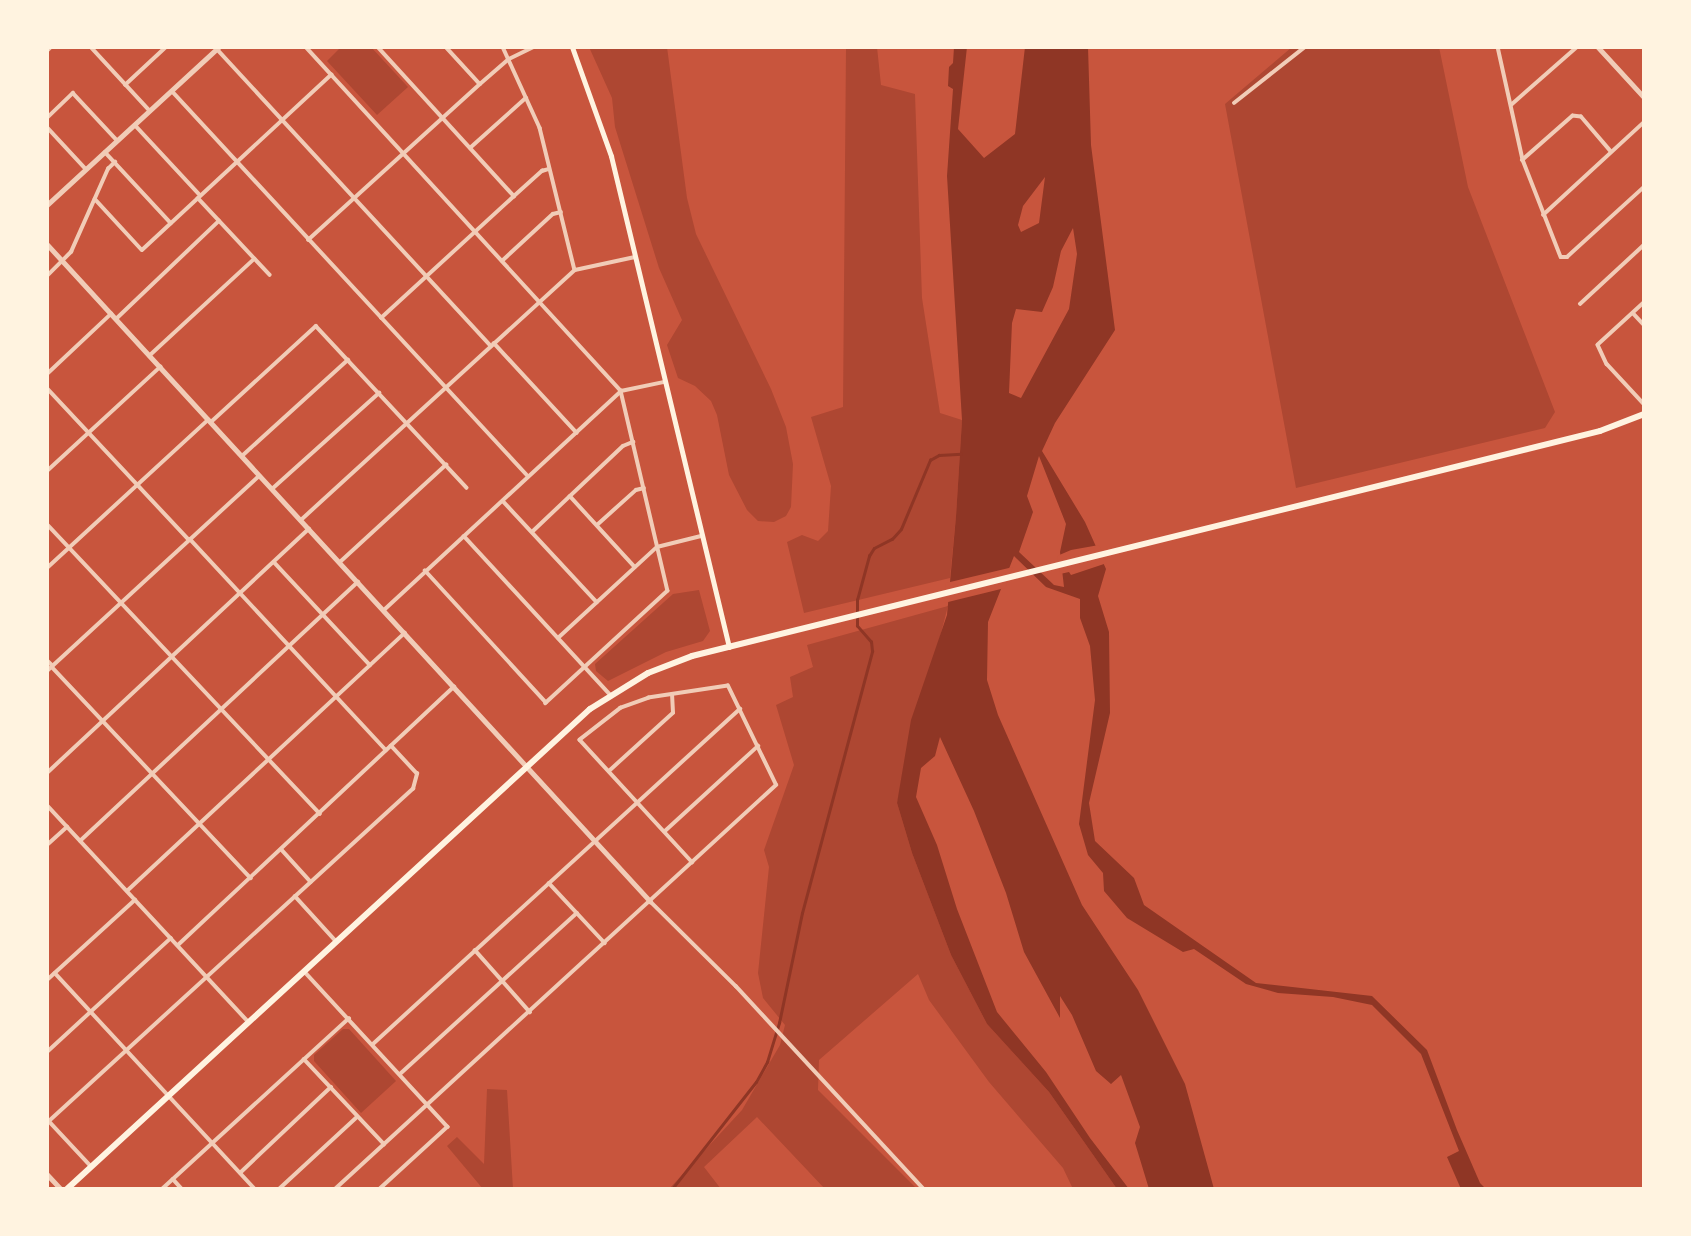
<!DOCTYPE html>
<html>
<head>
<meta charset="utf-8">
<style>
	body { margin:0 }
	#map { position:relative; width:1691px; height:1236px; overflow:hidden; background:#c8553d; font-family:Literata,serif }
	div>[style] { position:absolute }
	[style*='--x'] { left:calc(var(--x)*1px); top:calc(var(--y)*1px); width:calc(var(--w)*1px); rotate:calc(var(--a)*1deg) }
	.green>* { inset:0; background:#ae4732 }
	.water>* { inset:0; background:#8f3625 }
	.pier>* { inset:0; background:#c8553d }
	.stream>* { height:2.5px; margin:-1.25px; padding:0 1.25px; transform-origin:1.25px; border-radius:1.25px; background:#8f3625 }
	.minor>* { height:3.5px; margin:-1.75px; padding:0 1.75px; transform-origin:1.75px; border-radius:1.75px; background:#f1ccb7 }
	.tertiary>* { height:4.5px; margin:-2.25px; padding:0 2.25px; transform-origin:2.25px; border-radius:2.25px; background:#f1ccb7 }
	.secondary>* { height:5px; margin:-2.5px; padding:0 2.5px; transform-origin:2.5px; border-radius:2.5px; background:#fff3e0 }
	.primary>* { height:6px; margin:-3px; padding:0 3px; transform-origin:3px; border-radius:3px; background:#fff3e0 }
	span { translate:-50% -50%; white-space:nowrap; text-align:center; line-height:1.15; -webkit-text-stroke:5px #fff3e0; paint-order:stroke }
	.frame { position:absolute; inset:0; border:49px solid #fff3e0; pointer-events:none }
</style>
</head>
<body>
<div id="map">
	<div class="green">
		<i style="clip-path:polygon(341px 47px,371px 47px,408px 87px,377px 115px,327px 61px)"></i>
		<i style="clip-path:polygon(589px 47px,667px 47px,687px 198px,696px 234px,771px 389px,786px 427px,793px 464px,791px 507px,786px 516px,774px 522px,758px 521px,747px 510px,729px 475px,717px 415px,711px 401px,695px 386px,678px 378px,667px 345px,682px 320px,659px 268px,615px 127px,612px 98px)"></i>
		<i style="clip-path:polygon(846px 47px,877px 47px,881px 85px,915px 94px,922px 298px,940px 413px,962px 420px,956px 516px,950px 578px,804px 613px,787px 542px,802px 535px,818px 541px,828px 531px,831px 486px,811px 417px,843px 407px)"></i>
		<i style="clip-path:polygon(1292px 47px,1439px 47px,1468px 187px,1555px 412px,1545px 428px,1296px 488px,1225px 104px)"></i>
		<i style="clip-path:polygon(699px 590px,710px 631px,703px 641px,666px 652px,608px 681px,596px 671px,595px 664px,673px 594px)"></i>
		<i style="clip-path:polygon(948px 606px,897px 803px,912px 853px,951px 955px,987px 1024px,1049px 1092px,1117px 1189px,1073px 1189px,1063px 1168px,989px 1082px,929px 1000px,918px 974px,819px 1060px,818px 1090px,917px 1189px,825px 1189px,757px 1117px,704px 1167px,721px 1189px,669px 1189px,742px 1110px,780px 1045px,785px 1025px,763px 998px,758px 973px,769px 867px,764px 850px,794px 765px,776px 705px,793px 697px,790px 677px,813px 667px,807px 645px)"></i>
		<i style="clip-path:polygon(343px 1029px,349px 1029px,396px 1081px,361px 1113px,314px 1061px,314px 1055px)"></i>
		<i style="clip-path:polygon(487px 1089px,507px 1090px,513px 1189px,483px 1189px,447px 1146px,457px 1137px,484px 1164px)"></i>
	</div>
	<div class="water">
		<i style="clip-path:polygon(evenodd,954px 47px,967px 47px,958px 129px,984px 158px,1015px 134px,1025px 47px,1088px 47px,1091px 145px,1115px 330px,1055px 423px,1042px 451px,1085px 522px,1106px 569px,1098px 596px,1109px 632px,1110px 713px,1089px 803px,1095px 841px,1134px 878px,1144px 905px,1256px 983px,1372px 996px,1427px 1050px,1457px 1130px,1480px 1183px,1486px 1189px,1461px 1189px,1447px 1157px,1459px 1151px,1421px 1054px,1372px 1005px,1333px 997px,1278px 993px,1246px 984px,1194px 949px,1183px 952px,1127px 918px,1104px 891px,1103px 873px,1088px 855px,1079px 824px,1095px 700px,1090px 646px,1080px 618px,1080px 599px,1046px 587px,1014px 556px,988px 622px,987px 680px,998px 715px,1082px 905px,1138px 990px,1185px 1084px,1214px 1189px,1149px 1189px,1135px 1143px,1140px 1127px,1121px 1075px,1111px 1084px,1096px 1071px,1072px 1015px,1060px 996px,1060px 1018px,1024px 952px,1006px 893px,974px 811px,940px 737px,935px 756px,921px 768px,916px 797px,937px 845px,957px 909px,997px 1012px,1046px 1072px,1090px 1138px,1129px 1189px,1117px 1189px,1049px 1092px,987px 1024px,951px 955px,912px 853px,897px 803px,911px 720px,947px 615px,956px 516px,962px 420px,947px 176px,953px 89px,948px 86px,949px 67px,953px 63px,954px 47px,1045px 177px,1039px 223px,1021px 232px,1018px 225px,1023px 206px,1045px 177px,954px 47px,1073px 228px,1077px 254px,1069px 309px,1021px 398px,1009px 393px,1012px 323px,1016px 309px,1042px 312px,1053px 287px,1061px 251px,1073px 228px,954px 47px,1039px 456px,1066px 524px,1060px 552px,1064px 587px,1054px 585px,1019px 552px,1033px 512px,1027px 496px,1039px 456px)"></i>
	</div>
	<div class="pier">
		<i style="clip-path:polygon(1099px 545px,1107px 563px,1071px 575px,1069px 572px,1060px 574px,1057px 556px,1071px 550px)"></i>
		<i style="clip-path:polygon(1013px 567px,1005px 588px,944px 603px,946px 583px)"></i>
	</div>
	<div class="stream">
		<i style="--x:672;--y:1189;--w:136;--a:-51.9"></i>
		<i style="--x:756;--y:1082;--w:23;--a:-61"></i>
		<i style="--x:767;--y:1062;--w:41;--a:-72.9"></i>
		<i style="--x:779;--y:1023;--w:112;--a:-78.2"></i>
		<i style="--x:802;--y:913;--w:271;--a:-75"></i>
		<i style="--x:872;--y:651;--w:9;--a:-96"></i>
		<i style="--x:871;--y:642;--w:21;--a:-131"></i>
		<i style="--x:857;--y:626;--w:26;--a:-90"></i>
		<i style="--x:857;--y:600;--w:46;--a:-74.7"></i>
		<i style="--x:869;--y:556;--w:9;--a:-58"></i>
		<i style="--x:874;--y:548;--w:20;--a:-27"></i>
		<i style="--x:892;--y:539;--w:13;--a:-48"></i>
		<i style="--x:901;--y:529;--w:75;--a:-67.2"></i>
		<i style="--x:930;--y:460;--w:10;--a:-29"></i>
		<i style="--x:939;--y:455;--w:22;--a:-3"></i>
	</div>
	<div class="minor">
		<i style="--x:91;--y:47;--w:87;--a:47.3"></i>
		<i style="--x:306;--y:47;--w:466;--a:47.5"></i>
		<i style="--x:621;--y:391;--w:205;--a:76.8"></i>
		<i style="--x:668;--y:591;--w:166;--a:137.4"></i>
		<i style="--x:546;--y:703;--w:179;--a:-132.5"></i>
		<i style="--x:378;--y:47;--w:202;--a:47.6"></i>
		<i style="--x:446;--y:47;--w:50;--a:47.4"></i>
		<i style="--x:503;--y:47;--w:89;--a:65.4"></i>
		<i style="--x:540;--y:128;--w:146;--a:76.2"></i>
		<i style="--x:1498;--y:47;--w:116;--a:77.5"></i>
		<i style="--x:217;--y:49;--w:404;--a:47.3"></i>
		<i style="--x:47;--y:51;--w:6;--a:-45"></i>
		<i style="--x:125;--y:85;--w:56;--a:-42.8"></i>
		<i style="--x:172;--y:91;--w:524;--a:47.24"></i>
		<i style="--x:1234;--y:103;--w:90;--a:-38.3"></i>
		<i style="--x:1511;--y:105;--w:88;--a:-41.3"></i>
		<i style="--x:47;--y:118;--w:36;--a:-44"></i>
		<i style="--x:73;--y:93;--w:64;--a:46.9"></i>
		<i style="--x:135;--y:125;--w:96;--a:47.1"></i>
		<i style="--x:47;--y:127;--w:57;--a:47.1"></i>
		<i style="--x:470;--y:148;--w:75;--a:-41.8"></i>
		<i style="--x:105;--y:152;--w:97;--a:47.1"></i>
		<i style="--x:1611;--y:152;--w:46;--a:-130.6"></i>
		<i style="--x:1581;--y:117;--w:8;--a:-173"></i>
		<i style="--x:1573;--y:116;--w:67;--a:138.7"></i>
		<i style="--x:1523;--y:160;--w:104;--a:68.6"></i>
		<i style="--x:1561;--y:257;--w:6;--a:0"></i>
		<i style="--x:1567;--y:257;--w:104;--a:-42.3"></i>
		<i style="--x:198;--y:198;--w:105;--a:46.9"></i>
		<i style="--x:95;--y:199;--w:69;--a:47.3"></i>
		<i style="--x:142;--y:250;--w:258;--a:-42.8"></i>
		<i style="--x:1543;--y:215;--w:137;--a:-42.6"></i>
		<i style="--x:308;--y:240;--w:232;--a:-42.2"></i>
		<i style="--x:480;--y:84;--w:38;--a:-41"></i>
		<i style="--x:509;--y:59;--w:28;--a:-26"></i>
		<i style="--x:502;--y:261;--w:69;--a:-42.7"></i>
		<i style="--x:553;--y:214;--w:8;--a:-14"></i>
		<i style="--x:47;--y:276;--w:34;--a:-45"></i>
		<i style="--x:71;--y:252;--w:91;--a:-66"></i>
		<i style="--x:108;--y:169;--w:10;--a:-45"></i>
		<i style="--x:1644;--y:303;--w:62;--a:137.6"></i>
		<i style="--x:1598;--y:345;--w:21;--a:65"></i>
		<i style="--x:1607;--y:364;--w:54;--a:47.2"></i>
		<i style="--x:1580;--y:304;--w:87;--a:-42.7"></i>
		<i style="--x:1633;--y:313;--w:16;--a:47"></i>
		<i style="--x:381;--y:318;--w:180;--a:-42.5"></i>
		<i style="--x:514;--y:196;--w:38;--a:-42"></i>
		<i style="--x:542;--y:171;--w:7;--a:-16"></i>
		<i style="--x:116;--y:319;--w:142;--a:-43.6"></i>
		<i style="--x:494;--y:343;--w:122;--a:47.3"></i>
		<i style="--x:149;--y:356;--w:143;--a:-42.7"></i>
		<i style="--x:47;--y:374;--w:88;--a:-43.2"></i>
		<i style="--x:47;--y:388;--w:208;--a:46.9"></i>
		<i style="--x:211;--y:422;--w:142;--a:-42.4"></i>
		<i style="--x:316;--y:326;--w:221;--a:47"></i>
		<i style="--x:242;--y:456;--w:143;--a:-42.2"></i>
		<i style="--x:47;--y:471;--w:154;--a:-42.6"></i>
		<i style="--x:272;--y:489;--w:144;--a:-41.9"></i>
		<i style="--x:570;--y:496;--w:96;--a:47.5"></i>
		<i style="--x:503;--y:501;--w:138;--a:47.1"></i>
		<i style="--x:301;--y:520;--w:371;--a:-42.4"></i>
		<i style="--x:575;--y:270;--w:61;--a:-12.2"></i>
		<i style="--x:47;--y:524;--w:398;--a:46.7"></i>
		<i style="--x:597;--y:525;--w:52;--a:-41.9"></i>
		<i style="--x:636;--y:490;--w:8;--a:-14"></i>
		<i style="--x:532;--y:532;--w:125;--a:-43.4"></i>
		<i style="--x:623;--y:446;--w:11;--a:-22"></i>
		<i style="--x:464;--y:536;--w:215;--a:47.3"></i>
		<i style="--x:190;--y:539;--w:288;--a:47.1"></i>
		<i style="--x:274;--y:562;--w:141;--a:47"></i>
		<i style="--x:340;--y:562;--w:144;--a:-42.5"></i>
		<i style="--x:47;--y:568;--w:219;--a:-42.6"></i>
		<i style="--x:384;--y:610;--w:323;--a:-42.7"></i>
		<i style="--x:621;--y:391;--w:44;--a:-11.8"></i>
		<i style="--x:558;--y:638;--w:134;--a:-42.6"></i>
		<i style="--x:657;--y:547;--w:45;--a:-14"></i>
		<i style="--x:47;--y:660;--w:8;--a:45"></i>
		<i style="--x:52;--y:667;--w:290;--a:46.7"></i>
		<i style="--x:47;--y:671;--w:288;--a:-42.6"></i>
		<i style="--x:609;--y:771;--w:86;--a:-42.2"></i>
		<i style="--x:673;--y:713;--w:18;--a:-93"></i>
		<i style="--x:47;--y:773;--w:358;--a:-43"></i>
		<i style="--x:47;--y:805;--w:296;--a:47.1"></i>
		<i style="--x:665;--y:831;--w:126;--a:-42.4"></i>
		<i style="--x:80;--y:841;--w:380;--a:-43"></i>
		<i style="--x:47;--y:845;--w:27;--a:-42"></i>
		<i style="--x:282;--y:850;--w:43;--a:47.8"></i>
		<i style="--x:549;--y:883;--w:82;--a:47"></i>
		<i style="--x:127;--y:891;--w:379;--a:-42.9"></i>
		<i style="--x:295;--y:896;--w:61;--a:47.7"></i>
		<i style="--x:650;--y:901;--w:121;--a:44.7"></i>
		<i style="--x:736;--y:986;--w:277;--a:47.2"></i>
		<i style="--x:178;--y:945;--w:378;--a:-43.1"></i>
		<i style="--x:475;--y:950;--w:83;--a:48.4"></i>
		<i style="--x:304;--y:971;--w:212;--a:47.3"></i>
		<i style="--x:448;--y:1127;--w:92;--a:137.6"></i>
		<i style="--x:55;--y:973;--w:294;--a:47.2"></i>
		<i style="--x:47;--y:980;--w:119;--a:-42.3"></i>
		<i style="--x:373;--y:1044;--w:497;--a:-42.4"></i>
		<i style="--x:47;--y:1052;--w:168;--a:-42.6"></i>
		<i style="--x:304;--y:1059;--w:117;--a:46.7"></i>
		<i style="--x:400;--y:1074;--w:239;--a:-42.3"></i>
		<i style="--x:47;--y:1119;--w:64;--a:46.9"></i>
		<i style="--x:49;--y:1121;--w:493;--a:-42.4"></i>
		<i style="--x:413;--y:789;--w:16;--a:-75"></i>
		<i style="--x:417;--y:774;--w:38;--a:-133"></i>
		<i style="--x:240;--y:1173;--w:125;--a:-43.4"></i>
		<i style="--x:173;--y:1179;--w:13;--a:48"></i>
		<i style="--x:162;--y:1189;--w:253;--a:-42.4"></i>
		<i style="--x:279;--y:1189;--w:106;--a:-42.7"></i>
		<i style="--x:335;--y:1189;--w:598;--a:-42.49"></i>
		<i style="--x:776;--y:785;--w:110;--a:-115.9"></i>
		<i style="--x:728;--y:686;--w:80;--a:171.4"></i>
		<i style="--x:649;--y:698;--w:30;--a:160"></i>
		<i style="--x:621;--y:708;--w:52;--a:142"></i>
		<i style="--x:580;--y:740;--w:166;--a:47.4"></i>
	</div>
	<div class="tertiary">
		<i style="--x:1598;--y:47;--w:68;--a:47.4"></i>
		<i style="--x:47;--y:205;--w:234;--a:-42.6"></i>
		<i style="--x:47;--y:244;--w:892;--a:47.45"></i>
		<i style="--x:47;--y:1174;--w:21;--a:47"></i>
	</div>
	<div class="secondary">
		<i style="--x:572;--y:47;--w:116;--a:70.3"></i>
		<i style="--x:611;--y:156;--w:505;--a:76.49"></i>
	</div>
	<div class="primary">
		<i style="--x:67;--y:1189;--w:710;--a:-42.55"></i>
		<i style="--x:590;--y:709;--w:68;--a:-31.8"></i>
		<i style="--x:648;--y:673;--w:47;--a:-21.1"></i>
		<i style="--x:692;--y:656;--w:935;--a:-13.92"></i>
		<i style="--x:1600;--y:431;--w:47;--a:-21.1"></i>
	</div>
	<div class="frame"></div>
</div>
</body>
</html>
